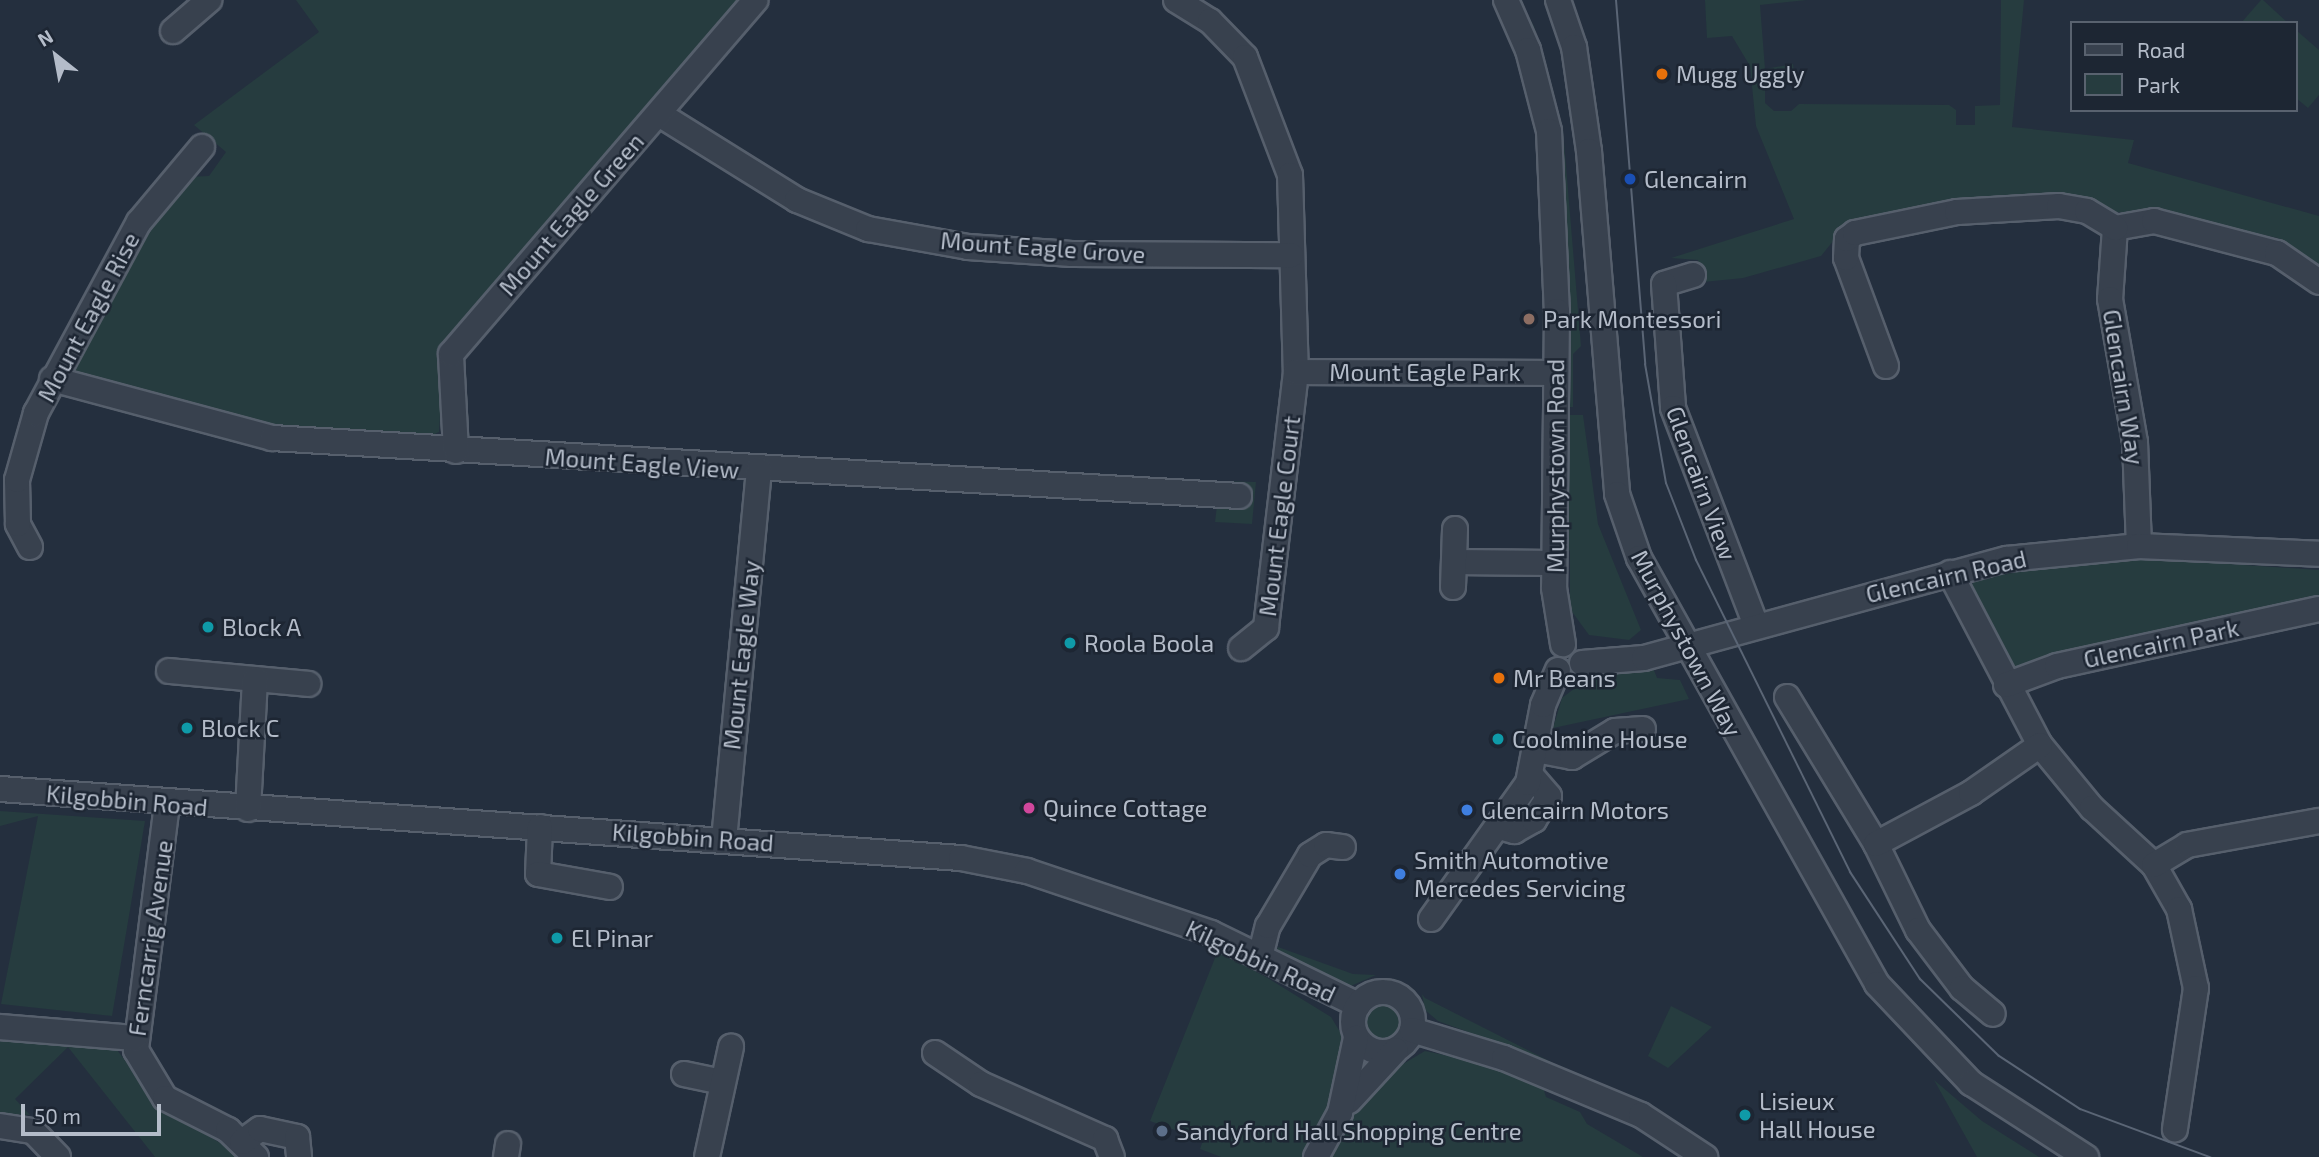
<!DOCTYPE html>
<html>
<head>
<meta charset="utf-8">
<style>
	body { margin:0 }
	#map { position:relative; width:2319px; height:1157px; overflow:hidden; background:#242f3e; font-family:"Exo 2",sans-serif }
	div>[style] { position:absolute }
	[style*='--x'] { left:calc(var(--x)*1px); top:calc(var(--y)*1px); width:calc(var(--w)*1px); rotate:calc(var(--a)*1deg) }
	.green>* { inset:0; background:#263c3f }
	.round { border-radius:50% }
	.roads { filter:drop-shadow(2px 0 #565f6c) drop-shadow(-2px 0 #565f6c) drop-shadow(0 2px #565f6c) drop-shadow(0 -2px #565f6c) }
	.minor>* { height:24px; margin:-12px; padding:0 12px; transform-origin:12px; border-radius:12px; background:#38414e }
	.minor>.ring { margin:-12px; padding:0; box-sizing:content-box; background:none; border:24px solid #38414e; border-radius:50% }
	.tram>* { height:2px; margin:-1px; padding:0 1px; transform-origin:1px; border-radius:1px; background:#5a6575 }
	.dots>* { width:19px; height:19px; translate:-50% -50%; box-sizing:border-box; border:4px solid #1d2633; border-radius:50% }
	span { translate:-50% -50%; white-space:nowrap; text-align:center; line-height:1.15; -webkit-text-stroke:5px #1d2633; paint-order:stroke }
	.poi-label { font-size:24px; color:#b4bcc9 }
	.left { translate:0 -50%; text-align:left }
	.street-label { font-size:24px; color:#b4bcc9 }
	.legend { position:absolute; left:2070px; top:21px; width:228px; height:91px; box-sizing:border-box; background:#1d2633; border:2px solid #59626f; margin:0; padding:9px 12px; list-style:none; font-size:21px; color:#b4bcc9 }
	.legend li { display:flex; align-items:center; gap:14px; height:35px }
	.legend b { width:35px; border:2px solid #59626f }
	.north { position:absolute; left:21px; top:21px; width:70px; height:70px; -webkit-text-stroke:5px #1d2633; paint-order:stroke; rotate:329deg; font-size:19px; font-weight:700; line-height:28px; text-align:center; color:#b4bcc9 }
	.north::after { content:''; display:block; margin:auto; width:24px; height:32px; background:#b4bcc9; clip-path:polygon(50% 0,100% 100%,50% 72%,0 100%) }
	.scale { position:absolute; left:21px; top:1104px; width:140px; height:32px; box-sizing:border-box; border:4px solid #b4bcc9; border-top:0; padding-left:9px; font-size:21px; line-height:24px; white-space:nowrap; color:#b4bcc9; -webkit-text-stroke:5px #1d2633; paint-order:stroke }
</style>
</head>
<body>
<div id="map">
	<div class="green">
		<i style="clip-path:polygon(296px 0,740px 0,463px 321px,444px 348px,439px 432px,426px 438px,305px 432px,229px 419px,76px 376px,69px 360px,170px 196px,187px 177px,209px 176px,226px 152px,194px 125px,319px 32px)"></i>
		<i style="clip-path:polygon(1518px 0,1534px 26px,1563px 130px,1581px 346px,1573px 354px,1573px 407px,1565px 407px,1567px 296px)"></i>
		<i style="clip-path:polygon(1705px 0,1807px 0,1760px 5px,1765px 69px,1793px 64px,1794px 72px,1769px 72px,1765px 79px,1765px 103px,1774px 111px,1791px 111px,1799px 104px,1949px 105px,1956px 110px,1956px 125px,1975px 125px,1975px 106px,2000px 105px,2001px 0,2024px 0,2012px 127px,2134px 140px,2128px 163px,2319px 216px,2319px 268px,2278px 238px,2147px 211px,1847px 224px,1821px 256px,1743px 278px,1703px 282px,1698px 260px,1671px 258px,1794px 219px,1756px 126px,1750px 66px,1732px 36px,1707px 38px)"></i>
		<i style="clip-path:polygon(2261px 0,2263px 0,2288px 23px,2241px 23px)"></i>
		<i style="clip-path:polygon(2296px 30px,2319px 50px,2319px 95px,2308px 108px,2296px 98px)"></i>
		<i style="clip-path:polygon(1565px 415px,1583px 415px,1598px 524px,1641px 630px,1629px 640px,1589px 635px,1570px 609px,1570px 552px,1563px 535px)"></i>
		<i style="clip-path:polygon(1220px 481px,1256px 482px,1252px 524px,1215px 522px)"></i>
		<i style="clip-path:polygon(2141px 558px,2319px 570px,2319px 602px,2021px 668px,2006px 666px,1970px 587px,1979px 575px)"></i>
		<i style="clip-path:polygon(1652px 665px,1657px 678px,1680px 680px,1689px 699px,1553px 728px,1562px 698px,1588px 678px)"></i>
		<i style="clip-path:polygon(0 811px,145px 821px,112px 1016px,1px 1004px,38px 816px,0 826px)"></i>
		<i style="clip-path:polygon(1278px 947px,1353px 974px,1376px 975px,1346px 988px,1275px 954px)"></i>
		<i style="clip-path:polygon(1219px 948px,1331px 1017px,1345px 1040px,1347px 1071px,1306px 1157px,1221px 1157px,1200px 1149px,1203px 1140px,1150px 1121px)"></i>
		<i style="clip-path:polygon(1422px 994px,1425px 998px,1555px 1064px,1438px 1021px,1425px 1010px)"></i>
		<i class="round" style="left:1363px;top:1002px;width:40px;height:40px"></i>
		<i style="clip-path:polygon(1671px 1006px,1712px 1027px,1668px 1068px,1648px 1056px)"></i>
		<i style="clip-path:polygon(0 1032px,114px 1046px,161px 1108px,244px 1157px,155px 1157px,68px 1047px,15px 1099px,30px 1115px,0 1113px)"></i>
		<i style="clip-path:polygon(1425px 1051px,1502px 1067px,1542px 1084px,1546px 1097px,1580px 1112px,1587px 1124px,1643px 1157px,1330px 1157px,1369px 1084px)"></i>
		<i style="clip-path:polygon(1934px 1080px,1982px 1121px,2039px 1157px,1977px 1157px)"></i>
	</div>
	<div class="roads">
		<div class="minor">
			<i style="--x:1176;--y:0;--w:40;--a:32"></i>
			<i style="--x:1210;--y:21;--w:50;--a:45.8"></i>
			<i style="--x:1245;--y:57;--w:126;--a:69.1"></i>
			<i style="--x:1290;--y:175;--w:197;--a:88.3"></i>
			<i style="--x:1296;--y:372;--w:258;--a:96.7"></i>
			<i style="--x:1266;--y:628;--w:32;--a:141"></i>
			<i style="--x:1506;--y:0;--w:55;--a:66.3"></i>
			<i style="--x:1528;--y:50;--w:84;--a:75.5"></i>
			<i style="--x:1549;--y:131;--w:180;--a:87.5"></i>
			<i style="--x:1557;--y:311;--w:277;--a:90.6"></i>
			<i style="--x:1554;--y:588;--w:57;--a:80.9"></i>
			<i style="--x:1558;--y:0;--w:50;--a:71.2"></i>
			<i style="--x:1574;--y:47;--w:105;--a:81.8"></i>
			<i style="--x:1589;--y:151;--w:344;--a:85.3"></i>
			<i style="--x:1617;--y:494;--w:68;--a:71"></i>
			<i style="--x:1639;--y:558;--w:488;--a:60.8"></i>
			<i style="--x:1877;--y:984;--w:137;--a:46.5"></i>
			<i style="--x:1971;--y:1083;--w:137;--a:32.8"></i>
			<i style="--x:173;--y:31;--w:48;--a:-40.7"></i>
			<i style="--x:659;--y:114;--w:163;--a:31.9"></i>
			<i style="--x:797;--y:200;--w:77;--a:22.2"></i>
			<i style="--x:868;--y:229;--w:102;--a:10.2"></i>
			<i style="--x:968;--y:247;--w:104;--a:3.9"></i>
			<i style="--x:1072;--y:254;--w:219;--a:0.3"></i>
			<i style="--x:2115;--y:228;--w:71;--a:94"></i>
			<i style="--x:2110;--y:299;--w:145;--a:80.1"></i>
			<i style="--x:2135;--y:442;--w:104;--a:87.8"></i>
			<i style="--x:2115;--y:228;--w:40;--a:-10"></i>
			<i style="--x:2154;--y:221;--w:127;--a:14.6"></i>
			<i style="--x:2277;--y:253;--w:51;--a:34.6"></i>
			<i style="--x:1693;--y:275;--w:30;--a:163"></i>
			<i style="--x:1664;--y:284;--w:124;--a:85.8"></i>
			<i style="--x:1673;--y:408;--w:232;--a:69.1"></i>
			<i style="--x:1886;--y:366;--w:115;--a:-110.3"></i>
			<i style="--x:1846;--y:258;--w:19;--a:-87"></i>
			<i style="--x:1847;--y:239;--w:10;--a:-37"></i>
			<i style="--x:1855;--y:233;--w:104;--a:-11.6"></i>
			<i style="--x:1957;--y:212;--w:102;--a:-3.4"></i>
			<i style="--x:2059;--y:206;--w:28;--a:10"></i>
			<i style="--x:2087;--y:211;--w:33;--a:31"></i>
			<i style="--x:1296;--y:372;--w:258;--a:0.2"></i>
			<i style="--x:52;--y:379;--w:228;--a:15"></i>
			<i style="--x:272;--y:438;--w:969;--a:3.43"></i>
			<i style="--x:456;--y:451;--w:97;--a:-93"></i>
			<i style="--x:451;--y:354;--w:467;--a:-49.3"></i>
			<i style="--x:30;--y:547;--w:26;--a:-118"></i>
			<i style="--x:18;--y:524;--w:44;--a:-91.3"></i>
			<i style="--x:17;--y:480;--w:70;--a:-74.2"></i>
			<i style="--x:36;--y:413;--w:217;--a:-61.7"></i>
			<i style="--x:139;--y:222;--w:98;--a:-50"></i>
			<i style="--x:1454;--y:562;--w:99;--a:0.6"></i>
			<i style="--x:1950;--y:573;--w:194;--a:62.4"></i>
			<i style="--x:2040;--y:745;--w:82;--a:50.5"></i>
			<i style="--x:2092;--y:808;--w:84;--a:42.6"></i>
			<i style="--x:2154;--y:865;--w:51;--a:60.4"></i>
			<i style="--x:2179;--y:909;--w:81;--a:77.9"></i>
			<i style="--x:2196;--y:988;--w:143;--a:98.5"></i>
			<i style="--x:1453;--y:587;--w:58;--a:-88"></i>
			<i style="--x:1582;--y:663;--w:62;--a:-4.6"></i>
			<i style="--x:1644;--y:658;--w:376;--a:-15.3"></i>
			<i style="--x:2007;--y:559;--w:133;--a:-5.6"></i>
			<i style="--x:2139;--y:546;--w:180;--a:2.5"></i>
			<i style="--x:169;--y:671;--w:140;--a:5.3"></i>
			<i style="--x:2006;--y:685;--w:54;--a:-20.4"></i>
			<i style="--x:2057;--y:666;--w:268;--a:-12.3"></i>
			<i style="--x:1787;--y:697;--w:172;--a:58.8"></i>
			<i style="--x:1876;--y:844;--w:96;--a:64"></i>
			<i style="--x:1918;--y:930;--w:73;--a:52.8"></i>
			<i style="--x:1962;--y:988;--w:40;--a:40"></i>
			<i style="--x:1536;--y:750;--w:37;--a:11"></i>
			<i style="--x:1572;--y:757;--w:50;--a:-31.2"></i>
			<i style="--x:1615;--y:731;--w:28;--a:-4"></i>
			<i style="--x:0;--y:789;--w:963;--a:4.11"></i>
			<i style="--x:961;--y:858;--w:67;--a:11.1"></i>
			<i style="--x:1027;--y:871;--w:194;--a:18.6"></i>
			<i style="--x:1211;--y:933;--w:164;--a:26.1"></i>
			<i style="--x:167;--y:804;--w:248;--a:97.2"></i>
			<i style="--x:136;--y:1050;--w:56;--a:58.9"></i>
			<i style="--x:165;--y:1098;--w:71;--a:26.9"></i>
			<i style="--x:228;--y:1130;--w:39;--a:44"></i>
			<i style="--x:248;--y:809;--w:130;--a:-86.9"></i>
			<i style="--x:540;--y:827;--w:47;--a:92.4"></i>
			<i style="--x:538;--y:874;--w:73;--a:10.2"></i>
			<i style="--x:1499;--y:827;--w:16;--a:15"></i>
			<i style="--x:1514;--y:831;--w:23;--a:-29"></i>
			<i style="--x:1534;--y:820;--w:28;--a:-58"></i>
			<i style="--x:1549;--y:796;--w:29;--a:-131"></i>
			<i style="--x:724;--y:840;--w:372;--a:-84.6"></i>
			<i style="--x:1876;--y:844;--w:108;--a:-28.2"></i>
			<i style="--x:1971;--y:793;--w:84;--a:-34.8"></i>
			<i style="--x:2154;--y:865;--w:39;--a:-31"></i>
			<i style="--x:2187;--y:845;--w:134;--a:-10.3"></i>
			<i style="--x:1431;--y:919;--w:167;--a:-54.5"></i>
			<i style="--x:1528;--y:783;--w:79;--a:-79.1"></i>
			<i style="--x:1543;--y:705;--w:38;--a:-67"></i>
			<i style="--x:1260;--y:957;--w:32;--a:-76"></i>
			<i style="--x:1268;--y:926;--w:82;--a:-59.4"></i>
			<i style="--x:1310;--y:855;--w:19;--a:-32"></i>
			<i style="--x:1326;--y:845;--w:17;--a:7"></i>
			<i class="ring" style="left:1353px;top:992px;width:36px;height:36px"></i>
			<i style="--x:0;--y:1027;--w:135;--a:4.7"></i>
			<i style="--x:1412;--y:1030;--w:96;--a:16.9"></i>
			<i style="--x:1504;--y:1058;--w:148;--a:22.6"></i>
			<i style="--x:1641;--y:1115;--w:77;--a:33.3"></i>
			<i style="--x:935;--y:1053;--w:55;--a:34"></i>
			<i style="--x:981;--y:1084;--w:136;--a:23.9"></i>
			<i style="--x:1105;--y:1139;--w:19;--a:69"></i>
			<i style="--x:684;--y:1074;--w:39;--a:12"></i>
			<i style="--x:1349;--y:1101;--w:69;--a:-47.3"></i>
			<i style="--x:0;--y:1126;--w:33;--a:9"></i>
			<i style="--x:33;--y:1131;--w:36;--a:46"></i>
			<i style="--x:242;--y:1142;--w:22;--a:-36"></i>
			<i style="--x:260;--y:1129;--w:38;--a:12"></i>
			<i style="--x:297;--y:1137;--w:20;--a:84"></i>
			<i style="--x:506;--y:1157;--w:13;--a:-81"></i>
			<i style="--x:707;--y:1157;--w:113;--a:-77.7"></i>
			<i style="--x:1316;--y:1157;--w:50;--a:-61.4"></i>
			<i style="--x:1340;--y:1113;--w:77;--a:-78"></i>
		</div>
	</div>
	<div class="tram">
		<i style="--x:1616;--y:0;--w:365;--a:85.4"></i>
		<i style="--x:1645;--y:364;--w:121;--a:80"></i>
		<i style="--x:1666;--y:483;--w:83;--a:68.7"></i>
		<i style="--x:1696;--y:560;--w:348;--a:63.7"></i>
		<i style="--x:1850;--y:872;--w:128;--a:56.8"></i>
		<i style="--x:1920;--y:979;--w:110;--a:44.3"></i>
		<i style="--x:1999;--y:1056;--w:97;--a:33.2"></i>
		<i style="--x:2080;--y:1109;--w:139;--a:20.3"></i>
	</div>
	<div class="dots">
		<i style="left:1662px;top:74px;background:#e8710a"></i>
		<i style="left:1630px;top:179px;background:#1a4fb4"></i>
		<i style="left:1529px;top:319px;background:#8d6e63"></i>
		<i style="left:208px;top:627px;background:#0f9aa8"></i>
		<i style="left:1070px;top:643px;background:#0f9aa8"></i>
		<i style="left:1499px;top:678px;background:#e8710a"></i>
		<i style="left:187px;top:728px;background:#0f9aa8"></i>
		<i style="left:1498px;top:739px;background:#0f9aa8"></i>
		<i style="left:1029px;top:808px;background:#d1479c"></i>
		<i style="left:1467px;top:810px;background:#3f7fe0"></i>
		<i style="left:1400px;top:874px;background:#3f7fe0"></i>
		<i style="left:557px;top:938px;background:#0f9aa8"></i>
		<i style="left:1745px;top:1115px;background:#0f9aa8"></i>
		<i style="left:1162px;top:1131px;background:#5c6f8a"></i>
	</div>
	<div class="poi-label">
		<span class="left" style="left:1676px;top:74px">Mugg Uggly</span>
		<span class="left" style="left:1644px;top:179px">Glencairn</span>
		<span class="left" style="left:1543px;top:319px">Park Montessori</span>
		<span class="left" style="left:222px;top:627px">Block A</span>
		<span class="left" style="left:1084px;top:643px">Roola Boola</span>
		<span class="left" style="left:1513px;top:678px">Mr Beans</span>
		<span class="left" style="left:201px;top:728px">Block C</span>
		<span class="left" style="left:1512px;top:739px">Coolmine House</span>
		<span class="left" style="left:1043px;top:808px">Quince Cottage</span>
		<span class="left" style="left:1481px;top:810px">Glencairn Motors</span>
		<span class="left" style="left:1414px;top:874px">Smith Automotive<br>Mercedes Servicing</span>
		<span class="left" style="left:571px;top:938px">El Pinar</span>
		<span class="left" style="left:1759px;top:1115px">Lisieux<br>Hall House</span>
		<span class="left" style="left:1176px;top:1131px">Sandyford Hall Shopping Centre</span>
	</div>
	<div class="street-label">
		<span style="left:571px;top:214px;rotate:-49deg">Mount Eagle Green</span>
		<span style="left:1043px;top:247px;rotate:4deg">Mount Eagle Grove</span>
		<span style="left:88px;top:317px;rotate:-62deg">Mount Eagle Rise</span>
		<span style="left:1425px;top:372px">Mount Eagle Park</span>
		<span style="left:2124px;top:387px;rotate:81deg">Glencairn Way</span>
		<span style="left:642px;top:463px;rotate:4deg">Mount Eagle View</span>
		<span style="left:1555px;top:466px;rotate:-90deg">Murphystown Road</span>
		<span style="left:1702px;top:483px;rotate:70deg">Glencairn View</span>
		<span style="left:1279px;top:516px;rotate:-83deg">Mount Eagle Court</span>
		<span style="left:1946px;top:576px;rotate:-13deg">Glencairn Road</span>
		<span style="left:1687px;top:643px;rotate:62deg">Murphystown Way</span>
		<span style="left:2161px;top:643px;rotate:-12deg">Glencairn Park</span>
		<span style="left:741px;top:655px;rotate:-84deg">Mount Eagle Way</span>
		<span style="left:127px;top:800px;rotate:5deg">Kilgobbin Road</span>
		<span style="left:693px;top:837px;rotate:4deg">Kilgobbin Road</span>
		<span style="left:150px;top:938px;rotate:-82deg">Ferncarrig Avenue</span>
		<span style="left:1261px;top:961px;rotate:25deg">Kilgobbin Road</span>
	</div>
	<ul class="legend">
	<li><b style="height:9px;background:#38414e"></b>Road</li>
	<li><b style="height:19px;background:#263c3f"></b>Park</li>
	</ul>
	<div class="north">N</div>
	<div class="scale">50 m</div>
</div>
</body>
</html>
